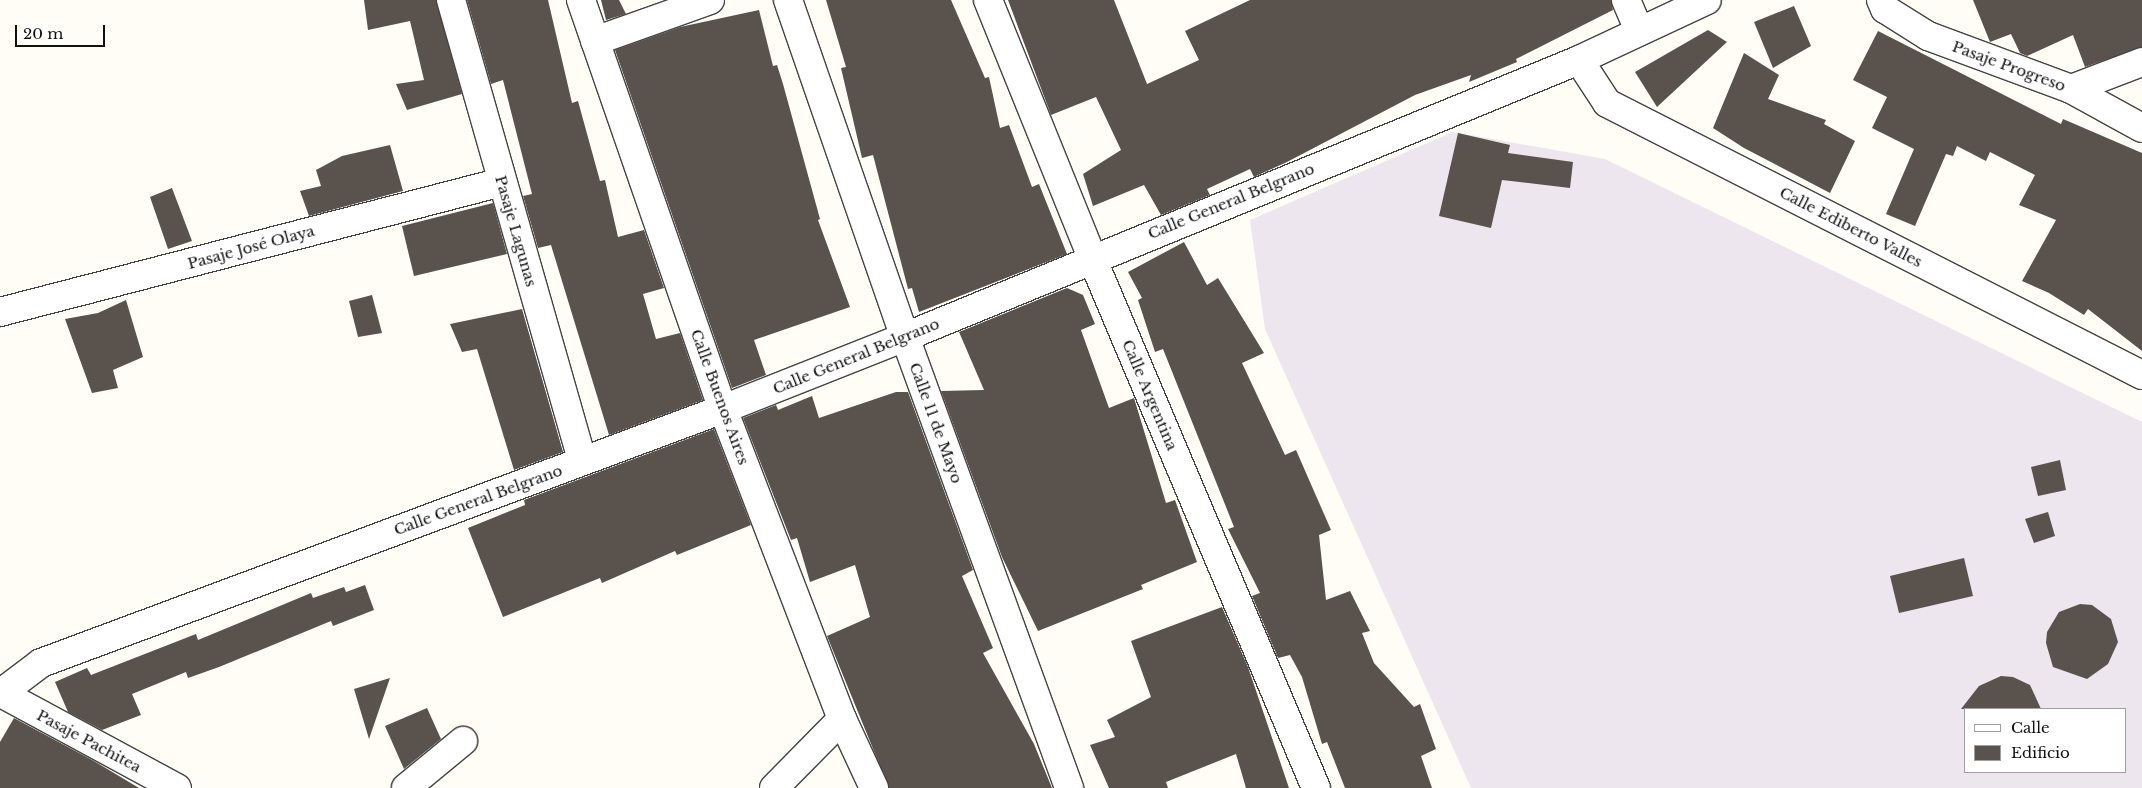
<!DOCTYPE html>
<html>
<head>
<meta charset="utf-8">
<style>
	body { margin:0 }
	#map { position:relative; width:2142px; height:788px; overflow:hidden; background:#fffdf5; font-family:"Libre Baskerville",serif }
	div>[style] { position:absolute }
	[style*='--x'] { left:calc(var(--x)*1px); top:calc(var(--y)*1px); width:calc(var(--w)*1px); rotate:calc(var(--a)*1deg) }
	.industrial>* { inset:0; background:#eee6ef }
	.building>* { inset:0; background:#5a524d }
	.roads { filter:drop-shadow(1px 0 #444) drop-shadow(-1px 0 #444) drop-shadow(0 1px #444) drop-shadow(0 -1px #444) }
	.street>* { height:28px; margin:-14px; padding:0 14px; transform-origin:14px; border-radius:14px; background:#fff }
	span { translate:-50% -50%; white-space:nowrap; text-align:center; line-height:1.15; -webkit-text-stroke:5px #fff; paint-order:stroke }
	.street-label { font-size:15px; color:#111 }
	.legend { position:absolute; left:1964px; top:708px; width:162px; height:65px; box-sizing:border-box; background:#fff; border:1px solid #a0a0a0; margin:0; padding:6px 9px; list-style:none; font-size:15px; color:#111 }
	.legend li { display:flex; align-items:center; gap:10px; height:25px }
	.legend b { width:25px; border:1px solid #a0a0a0 }
	.scale { position:absolute; left:15px; top:25px; width:90px; height:22px; box-sizing:border-box; border:2px solid #111; border-top:0; padding-left:6px; font-size:15px; line-height:18px; white-space:nowrap; color:#111; -webkit-text-stroke:4px #fff; paint-order:stroke }
</style>
</head>
<body>
<div id="map">
	<div class="industrial">
		<i style="clip-path:polygon(evenodd,1453px 132px,1605px 159px,2142px 422px,2142px 788px,1471px 788px,1265px 329px,1250px 220px,1453px 132px,1966px 709px,2126px 709px,2126px 772px,1966px 772px,1966px 709px)"></i>
	</div>
	<div class="building">
		<i style="clip-path:polygon(364px 0,436px 0,462px 94px,407px 110px,396px 84px,424px 80px,410px 21px,368px 30px)"></i>
		<i style="clip-path:polygon(467px 0,548px 0,572px 103px,578px 101px,600px 181px,605px 180px,618px 237px,644px 230px,664px 288px,643px 294px,656px 339px,680px 333px,703px 400px,609px 435px,551px 245px,538px 248px,523px 196px,532px 194px,503px 80px,491px 84px)"></i>
		<i style="clip-path:polygon(601px 0,619px 0,626px 14px,606px 20px)"></i>
		<i style="clip-path:polygon(826px 0,951px 0,985px 78px,989px 77px,1000px 128px,1009px 125px,1032px 187px,1039px 184px,1067px 254px,919px 312px,912px 288px,908px 289px,873px 155px,862px 158px,841px 68px,846px 67px)"></i>
		<i style="clip-path:polygon(1008px 0,1114px 0,1147px 84px,1199px 60px,1185px 31px,1250px 0,1611px 0,1613px 10px,1516px 59px,1517px 62px,1469px 82px,1471px 75px,1415px 95px,1287px 162px,1254px 177px,1250px 169px,1207px 189px,1210px 195px,1161px 215px,1144px 185px,1093px 206px,1083px 174px,1121px 150px,1096px 97px,1051px 115px)"></i>
		<i style="clip-path:polygon(1973px 0,2142px 0,2142px 47px,2085px 67px,2073px 35px,2027px 56px,2020px 53px,2011px 34px,1990px 42px)"></i>
		<i style="clip-path:polygon(1794px 6px,1811px 46px,1773px 68px,1754px 22px)"></i>
		<i style="clip-path:polygon(759px 10px,773px 66px,777px 65px,783px 84px,820px 219px,818px 220px,850px 307px,754px 340px,766px 375px,732px 388px,615px 50px,680px 27px)"></i>
		<i style="clip-path:polygon(1708px 30px,1727px 42px,1657px 107px,1635px 72px)"></i>
		<i style="clip-path:polygon(1878px 31px,2061px 124px,2063px 119px,2142px 153px,2142px 351px,2088px 309px,2084px 315px,2049px 293px,2022px 281px,2056px 220px,2019px 205px,2035px 175px,1990px 152px,1986px 161px,1957px 146px,1953px 156px,1946px 154px,1915px 226px,1886px 214px,1914px 149px,1872px 128px,1887px 97px,1853px 80px)"></i>
		<i style="clip-path:polygon(1744px 53px,1779px 75px,1768px 99px,1826px 120px,1824px 124px,1855px 141px,1830px 193px,1744px 148px,1713px 128px)"></i>
		<i style="clip-path:polygon(1458px 133px,1510px 145px,1508px 153px,1573px 162px,1570px 188px,1502px 180px,1491px 228px,1439px 216px)"></i>
		<i style="clip-path:polygon(390px 145px,403px 191px,309px 216px,300px 191px,321px 186px,316px 170px,342px 156px)"></i>
		<i style="clip-path:polygon(172px 188px,192px 241px,168px 249px,150px 197px)"></i>
		<i style="clip-path:polygon(493px 203px,507px 254px,414px 276px,402px 226px)"></i>
		<i style="clip-path:polygon(1184px 242px,1207px 285px,1218px 278px,1264px 353px,1242px 363px,1285px 455px,1296px 450px,1331px 530px,1319px 535px,1326px 600px,1350px 591px,1370px 631px,1362px 633px,1374px 663px,1414px 707px,1420px 704px,1436px 749px,1421px 756px,1432px 788px,1345px 788px,1327px 742px,1322px 744px,1302px 677px,1290px 655px,1278px 658px,1252px 596px,1260px 593px,1228px 529px,1234px 527px,1163px 349px,1155px 352px,1138px 300px,1142px 298px,1128px 272px)"></i>
		<i style="clip-path:polygon(1067px 288px,1083px 295px,1095px 324px,1081px 330px,1109px 408px,1134px 398px,1166px 503px,1175px 500px,1197px 562px,1141px 585px,1143px 589px,1038px 631px,1002px 557px,941px 391px,984px 390px,959px 332px)"></i>
		<i style="clip-path:polygon(372px 295px,382px 333px,358px 337px,349px 301px)"></i>
		<i style="clip-path:polygon(126px 300px,143px 357px,113px 370px,118px 388px,92px 393px,65px 319px,98px 313px)"></i>
		<i style="clip-path:polygon(522px 309px,563px 452px,514px 470px,477px 349px,462px 352px,450px 324px)"></i>
		<i style="clip-path:polygon(896px 392px,908px 392px,973px 570px,962px 576px,993px 648px,983px 653px,1034px 744px,1052px 788px,889px 788px,827px 636px,870px 617px,855px 565px,810px 582px,797px 538px,791px 540px,743px 418px,776px 405px,778px 410px,812px 396px,819px 418px)"></i>
		<i style="clip-path:polygon(714px 429px,751px 525px,677px 555px,675px 551px,602px 583px,600px 578px,503px 617px,468px 528px,525px 505px,524px 500px)"></i>
		<i style="clip-path:polygon(2060px 460px,2066px 490px,2038px 496px,2031px 467px)"></i>
		<i style="clip-path:polygon(2048px 512px,2055px 536px,2034px 543px,2025px 519px)"></i>
		<i style="clip-path:polygon(1964px 558px,1973px 596px,1899px 613px,1890px 576px)"></i>
		<i style="clip-path:polygon(365px 585px,374px 610px,333px 626px,331px 621px,219px 667px,188px 678px,186px 672px,132px 694px,141px 715px,102px 730px,68px 712px,55px 682px,87px 668px,91px 675px,196px 634px,198px 640px,311px 593px,313px 598px,344px 587px,346px 592px)"></i>
		<i style="clip-path:polygon(2080px 604px,2092px 605px,2111px 619px,2118px 642px,2108px 664px,2087px 679px,2053px 667px,2046px 643px,2047px 632px,2059px 612px)"></i>
		<i style="clip-path:polygon(1222px 607px,1248px 667px,1289px 788px,1246px 788px,1236px 754px,1166px 782px,1168px 788px,1109px 788px,1090px 745px,1115px 737px,1107px 720px,1151px 697px,1131px 641px)"></i>
		<i style="clip-path:polygon(2001px 676px,2013px 677px,2030px 685px,2041px 709px,1961px 709px,1979px 686px)"></i>
		<i style="clip-path:polygon(390px 678px,369px 739px,354px 689px)"></i>
		<i style="clip-path:polygon(427px 708px,441px 739px,404px 769px,385px 726px)"></i>
		<i style="clip-path:polygon(14px 718px,94px 761px,139px 788px,0 788px,0 742px)"></i>
	</div>
	<div class="roads">
		<div class="street">
			<i style="--x:451;--y:0;--w:479;--a:74.1"></i>
			<i style="--x:581;--y:0;--w:433;--a:70.9"></i>
			<i style="--x:723;--y:409;--w:332;--a:69"></i>
			<i style="--x:842;--y:719;--w:76;--a:65.1"></i>
			<i style="--x:788;--y:0;--w:357;--a:70.9"></i>
			<i style="--x:905;--y:337;--w:480;--a:70"></i>
			<i style="--x:988;--y:0;--w:278;--a:68"></i>
			<i style="--x:1092;--y:258;--w:575;--a:67.09"></i>
			<i style="--x:1626;--y:0;--w:34;--a:67"></i>
			<i style="--x:1881;--y:0;--w:10;--a:66"></i>
			<i style="--x:1885;--y:9;--w:51;--a:32.1"></i>
			<i style="--x:1928;--y:36;--w:153;--a:20.3"></i>
			<i style="--x:2071;--y:89;--w:81;--a:28.8"></i>
			<i style="--x:595;--y:41;--w:122;--a:-19.6"></i>
			<i style="--x:1579;--y:60;--w:51;--a:56.9"></i>
			<i style="--x:1607;--y:103;--w:600;--a:26.95"></i>
			<i style="--x:2071;--y:89;--w:76;--a:-20.8"></i>
			<i style="--x:0;--y:312;--w:519;--a:-14.52"></i>
			<i style="--x:1;--y:693;--w:200;--a:28.4"></i>
			<i style="--x:0;--y:694;--w:51;--a:-37.1"></i>
			<i style="--x:41;--y:663;--w:728;--a:-20.43"></i>
			<i style="--x:723;--y:409;--w:196;--a:-21.6"></i>
			<i style="--x:905;--y:337;--w:729;--a:-22.34"></i>
			<i style="--x:1579;--y:60;--w:141;--a:-25.1"></i>
			<i style="--x:406;--y:788;--w:74;--a:-39.5"></i>
			<i style="--x:774;--y:788;--w:97;--a:-45.4"></i>
		</div>
	</div>
	<div class="street-label">
		<span style="left:2009px;top:66px;rotate:20deg">Pasaje Progreso</span>
		<span style="left:1231px;top:201px;rotate:-22deg">Calle General Belgrano</span>
		<span style="left:1851px;top:227px;rotate:27deg">Calle Ediberto Valles</span>
		<span style="left:516px;top:231px;rotate:74deg">Pasaje Lagunas</span>
		<span style="left:251px;top:247px;rotate:-15deg">Pasaje José Olaya</span>
		<span style="left:856px;top:356px;rotate:-22deg">Calle General Belgrano</span>
		<span style="left:1150px;top:395px;rotate:67deg">Calle Argentina</span>
		<span style="left:720px;top:397px;rotate:70deg">Calle Buenos Aires</span>
		<span style="left:936px;top:423px;rotate:70deg">Calle 11 de Mayo</span>
		<span style="left:478px;top:500px;rotate:-20deg">Calle General Belgrano</span>
		<span style="left:89px;top:741px;rotate:28deg">Pasaje Pachitea</span>
	</div>
	<ul class="legend">
	<li><b style="height:6px;background:#fff"></b>Calle</li>
	<li><b style="height:14px;background:#5a524d"></b>Edificio</li>
	</ul>
	<div class="scale">20 m</div>
</div>
</body>
</html>
